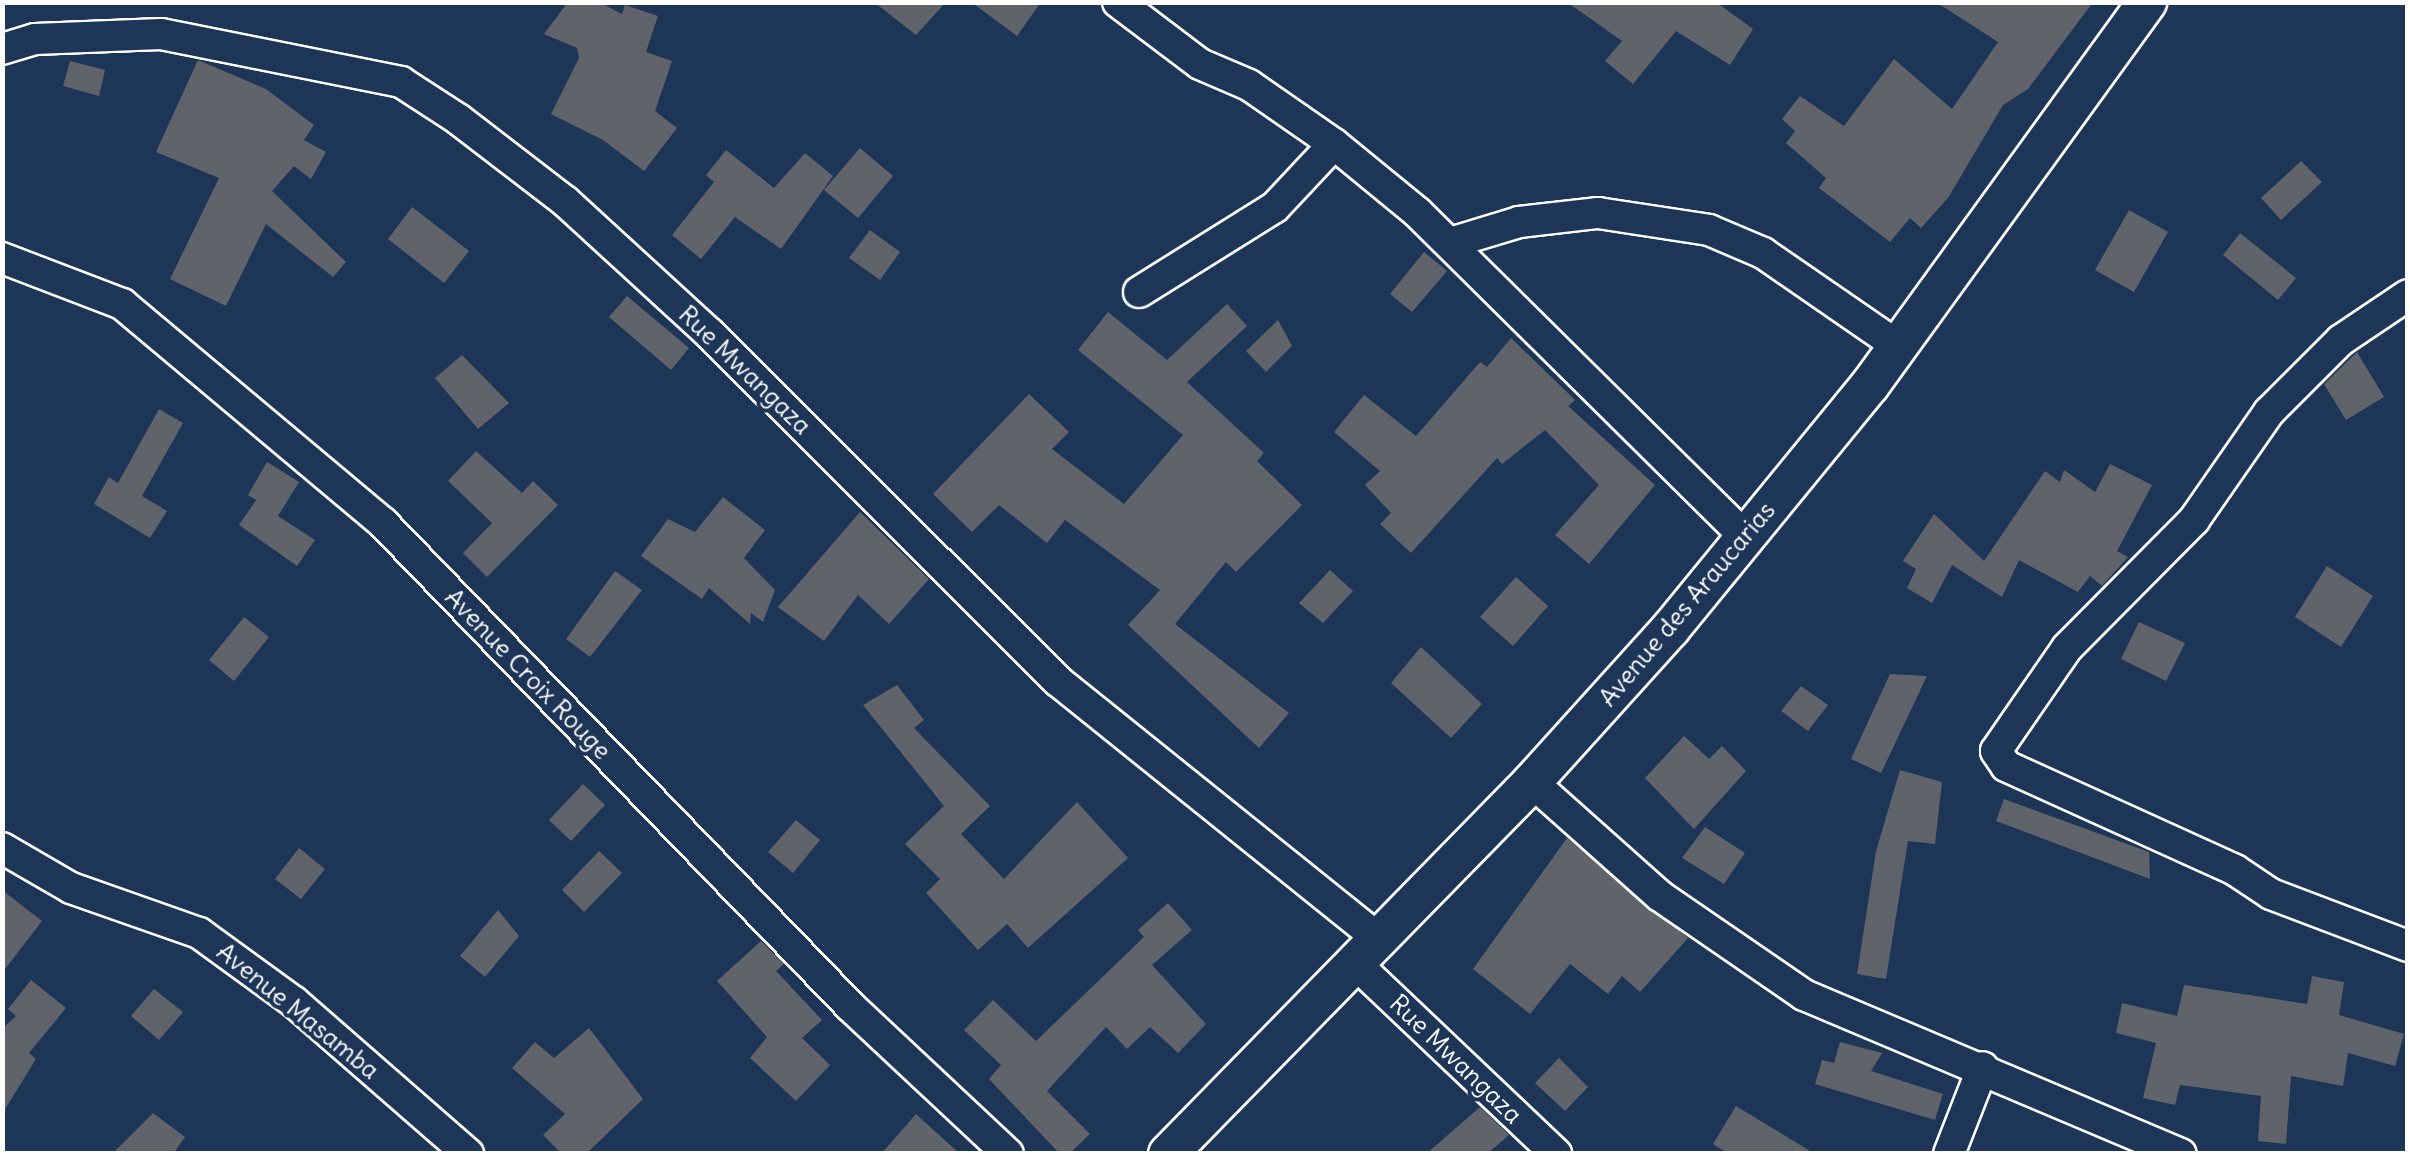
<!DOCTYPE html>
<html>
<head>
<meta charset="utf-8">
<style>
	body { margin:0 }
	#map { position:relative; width:2410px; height:1156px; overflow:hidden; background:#1d3557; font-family:Delius,sans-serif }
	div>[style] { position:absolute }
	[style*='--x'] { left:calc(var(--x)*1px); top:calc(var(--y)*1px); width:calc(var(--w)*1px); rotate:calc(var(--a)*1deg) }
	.building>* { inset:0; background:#61636b }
	.roads { filter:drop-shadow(2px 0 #fff) drop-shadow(-2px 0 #fff) drop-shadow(0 2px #fff) drop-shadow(0 -2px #fff) }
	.minor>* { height:30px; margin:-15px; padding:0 15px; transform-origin:15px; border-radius:15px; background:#1d3557 }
	.tertiary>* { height:38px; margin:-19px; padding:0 19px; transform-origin:19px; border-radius:19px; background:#1d3557 }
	span { translate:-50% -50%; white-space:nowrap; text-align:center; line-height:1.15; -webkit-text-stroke:8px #1d3557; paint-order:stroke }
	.street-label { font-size:25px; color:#fff }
	.frame { position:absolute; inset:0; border:5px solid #fff; pointer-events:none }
</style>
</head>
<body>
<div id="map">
	<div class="building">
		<i style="clip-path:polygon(568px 2px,599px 2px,622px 14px,625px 5px,658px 16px,646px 52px,672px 61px,655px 111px,677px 128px,644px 171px,603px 140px,551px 114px,579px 58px,577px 48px,544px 34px)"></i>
		<i style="clip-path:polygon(874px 2px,946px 2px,916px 35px)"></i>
		<i style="clip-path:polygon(971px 2px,1041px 2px,1017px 36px)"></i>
		<i style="clip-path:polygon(1567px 2px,1716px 2px,1753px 29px,1730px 65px,1676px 31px,1633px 84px,1605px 61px,1622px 41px)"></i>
		<i style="clip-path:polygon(1936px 2px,2093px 2px,2028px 89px,2003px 105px,1948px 198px,1921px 228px,1910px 218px,1890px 242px,1819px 188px,1826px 178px,1786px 143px,1795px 131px,1782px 119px,1800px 96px,1844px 126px,1894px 59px,1952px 109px,1998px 42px)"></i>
		<i style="clip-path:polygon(198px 60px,266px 89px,314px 125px,304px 140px,326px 152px,311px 179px,294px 166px,272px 191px,346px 262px,333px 277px,266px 224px,226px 306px,170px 279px,219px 178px,156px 152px)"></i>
		<i style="clip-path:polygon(70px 61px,105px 70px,99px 96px,63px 86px)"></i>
		<i style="clip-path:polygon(860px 148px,893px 176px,858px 218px,824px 190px)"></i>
		<i style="clip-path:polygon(726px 150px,774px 188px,805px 153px,833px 176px,781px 249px,735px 217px,701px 259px,672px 235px,714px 182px,706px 175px)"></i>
		<i style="clip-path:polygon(2301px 161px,2322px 182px,2281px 220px,2261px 198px)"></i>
		<i style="clip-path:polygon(412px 207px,469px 251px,444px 283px,388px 239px)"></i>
		<i style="clip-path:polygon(2129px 210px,2168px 232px,2134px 292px,2095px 270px)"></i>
		<i style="clip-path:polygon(870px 230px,900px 252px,880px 280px,849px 258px)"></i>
		<i style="clip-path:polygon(2240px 233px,2296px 278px,2278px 300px,2223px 255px)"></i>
		<i style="clip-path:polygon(1424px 252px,1447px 271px,1412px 312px,1390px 294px)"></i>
		<i style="clip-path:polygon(627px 296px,689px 348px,671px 370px,609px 317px)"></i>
		<i style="clip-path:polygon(1227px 304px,1247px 326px,1187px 382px,1264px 453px,1257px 461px,1302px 505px,1236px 572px,1226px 562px,1175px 624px,1289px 713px,1259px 748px,1128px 625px,1160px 590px,1065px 520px,1047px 543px,999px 505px,972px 532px,933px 494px,1029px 394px,1069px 432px,1052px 449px,1124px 504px,1183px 435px,1078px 350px,1108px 312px,1167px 360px)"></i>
		<i style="clip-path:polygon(1278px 320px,1292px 346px,1266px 372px,1246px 351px)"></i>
		<i style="clip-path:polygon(1511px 338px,1575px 400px,1568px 406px,1655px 485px,1589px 564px,1555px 535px,1599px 485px,1545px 430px,1502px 464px,1497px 458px,1411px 553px,1380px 524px,1391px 513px,1365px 485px,1380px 471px,1334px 432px,1364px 395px,1416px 436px,1480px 362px,1487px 367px)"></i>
		<i style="clip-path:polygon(2357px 352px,2384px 397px,2346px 420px,2324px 384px)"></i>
		<i style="clip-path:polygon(462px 355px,509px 403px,478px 429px,435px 378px)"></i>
		<i style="clip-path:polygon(159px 409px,183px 423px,142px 496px,167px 511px,150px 538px,94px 504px,109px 477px,118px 483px)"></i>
		<i style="clip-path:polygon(476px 451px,522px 493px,533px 481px,558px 505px,487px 577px,463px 553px,492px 523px,448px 481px)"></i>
		<i style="clip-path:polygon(267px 462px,299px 482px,278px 516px,315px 540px,297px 566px,239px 525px,256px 500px,248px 495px)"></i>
		<i style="clip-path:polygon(2110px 464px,2152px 485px,2117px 551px,2128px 557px,2102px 586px,2090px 576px,2078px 592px,2019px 560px,2002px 597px,1952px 565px,1932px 603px,1907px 588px,1916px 569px,1903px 561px,1934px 514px,1984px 561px,2045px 471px,2060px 482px,2064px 470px,2095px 492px)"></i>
		<i style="clip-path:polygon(723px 497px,765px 530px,744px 558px,775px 590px,763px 622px,751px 613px,750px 624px,709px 588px,702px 599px,641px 556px,668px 519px,695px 532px)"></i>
		<i style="clip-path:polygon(860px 512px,929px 579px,889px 624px,858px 595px,824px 641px,778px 607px)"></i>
		<i style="clip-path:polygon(2327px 566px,2373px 596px,2341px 647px,2295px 617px)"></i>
		<i style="clip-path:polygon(1330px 570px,1353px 591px,1323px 623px,1299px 603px)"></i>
		<i style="clip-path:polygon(615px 571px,642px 590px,590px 657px,566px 639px)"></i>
		<i style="clip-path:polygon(1516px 577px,1548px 606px,1513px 646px,1480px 617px)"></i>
		<i style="clip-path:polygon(244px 617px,269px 637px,234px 681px,209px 660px)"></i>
		<i style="clip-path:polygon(2139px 622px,2185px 643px,2166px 681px,2121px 659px)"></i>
		<i style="clip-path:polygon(1421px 647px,1482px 704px,1451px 738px,1391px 683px)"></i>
		<i style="clip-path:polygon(1890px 674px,1927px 676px,1881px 773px,1851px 759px)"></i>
		<i style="clip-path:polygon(897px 685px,924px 720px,914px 728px,990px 806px,961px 834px,1004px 879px,1077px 802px,1128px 858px,1028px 948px,1007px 924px,978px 950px,926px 893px,940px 879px,905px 844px,944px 806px,863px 705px)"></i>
		<i style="clip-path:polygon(1801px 686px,1828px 705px,1808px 731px,1781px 711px)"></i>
		<i style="clip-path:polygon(1684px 736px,1709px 759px,1722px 746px,1746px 771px,1694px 829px,1645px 778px)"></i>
		<i style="clip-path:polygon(1900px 770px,1942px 782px,1935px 844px,1908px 841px,1886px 979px,1857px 974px,1876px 851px)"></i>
		<i style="clip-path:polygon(583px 784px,605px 805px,571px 841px,549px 820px)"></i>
		<i style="clip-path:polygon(2004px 799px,2149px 852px,2150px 879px,1996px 821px)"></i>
		<i style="clip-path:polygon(796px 820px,820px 840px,793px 873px,768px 852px)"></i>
		<i style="clip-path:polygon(1705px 827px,1745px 853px,1724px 884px,1682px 858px)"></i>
		<i style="clip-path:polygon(1567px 838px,1688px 938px,1640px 992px,1622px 976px,1608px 994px,1570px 964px,1530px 1014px,1473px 969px)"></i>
		<i style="clip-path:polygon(299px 848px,325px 869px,301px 899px,275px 879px)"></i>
		<i style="clip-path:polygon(599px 851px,622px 873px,584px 912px,562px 890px)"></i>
		<i style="clip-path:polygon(2px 890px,42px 921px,2px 973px)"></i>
		<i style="clip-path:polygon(1168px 903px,1192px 930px,1152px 965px,1206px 1024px,1178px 1053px,1150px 1027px,1127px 1049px,1106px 1027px,1047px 1091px,1090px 1134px,1069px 1154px,1060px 1154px,989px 1079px,1001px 1065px,964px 1030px,993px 1000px,1036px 1041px,1144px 937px,1138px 930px)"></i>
		<i style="clip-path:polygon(498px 910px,519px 936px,485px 977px,460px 956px)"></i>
		<i style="clip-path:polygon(761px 941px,784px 964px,776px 971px,822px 1020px,802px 1038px,830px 1065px,796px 1101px,750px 1058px,767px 1037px,717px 981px)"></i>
		<i style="clip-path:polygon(2312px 976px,2344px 982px,2339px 1015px,2404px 1034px,2395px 1066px,2348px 1053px,2343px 1086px,2291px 1076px,2286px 1144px,2258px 1141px,2261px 1096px,2180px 1085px,2175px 1105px,2143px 1098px,2156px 1043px,2116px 1033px,2122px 1003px,2177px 1016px,2184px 985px,2307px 1004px)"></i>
		<i style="clip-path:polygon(31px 980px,66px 1008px,29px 1053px,36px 1059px,2px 1114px,2px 1029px,16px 1016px,8px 1009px)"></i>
		<i style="clip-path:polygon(154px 989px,183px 1012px,159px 1040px,131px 1016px)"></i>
		<i style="clip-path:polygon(589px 1028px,643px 1099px,586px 1154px,562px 1154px,543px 1135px,565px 1114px,512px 1068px,535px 1042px,554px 1058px)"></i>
		<i style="clip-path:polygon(1840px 1042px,1882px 1053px,1871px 1071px,1943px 1094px,1935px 1120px,1815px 1084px,1822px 1060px,1834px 1063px)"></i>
		<i style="clip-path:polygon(1559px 1058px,1588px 1087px,1565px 1111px,1535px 1083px)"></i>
		<i style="clip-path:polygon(1736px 1106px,1815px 1154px,1729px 1154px,1713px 1144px)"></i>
		<i style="clip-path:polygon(1480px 1107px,1509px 1135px,1487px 1154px,1426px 1154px)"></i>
		<i style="clip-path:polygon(153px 1113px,185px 1137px,173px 1154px,112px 1154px)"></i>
		<i style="clip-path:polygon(916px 1114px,960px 1154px,881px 1154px)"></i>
	</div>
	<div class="roads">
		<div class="minor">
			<i style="--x:1118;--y:2;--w:103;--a:37.1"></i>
			<i style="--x:1200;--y:64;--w:53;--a:23.2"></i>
			<i style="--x:1249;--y:85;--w:103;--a:34.8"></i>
			<i style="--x:1334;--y:144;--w:107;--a:39.3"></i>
			<i style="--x:1417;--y:212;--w:462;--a:44.7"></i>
			<i style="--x:2;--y:49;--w:34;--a:-17"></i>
			<i style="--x:35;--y:39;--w:126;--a:-2.3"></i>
			<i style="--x:161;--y:34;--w:245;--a:11.3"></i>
			<i style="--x:401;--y:82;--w:68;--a:33"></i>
			<i style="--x:458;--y:119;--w:136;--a:37.5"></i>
			<i style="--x:566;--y:202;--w:195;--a:42.5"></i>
			<i style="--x:710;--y:334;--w:491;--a:44.9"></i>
			<i style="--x:1058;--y:681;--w:413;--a:38.8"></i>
			<i style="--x:1450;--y:243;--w:72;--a:-16.9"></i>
			<i style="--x:1519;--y:222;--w:80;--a:-6.5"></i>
			<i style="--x:1598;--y:213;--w:112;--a:8.7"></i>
			<i style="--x:1709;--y:230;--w:59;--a:23.1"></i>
			<i style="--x:1763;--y:253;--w:164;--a:34.6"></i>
			<i style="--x:2;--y:258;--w:129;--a:21"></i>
			<i style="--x:122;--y:304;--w:341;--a:40"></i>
			<i style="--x:383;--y:523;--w:672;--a:45.96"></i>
			<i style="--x:850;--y:1006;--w:216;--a:43.1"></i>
			<i style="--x:1139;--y:292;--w:160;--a:-32"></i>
			<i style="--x:1275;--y:207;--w:86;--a:-46.9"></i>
			<i style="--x:2408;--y:295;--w:81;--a:146.1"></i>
			<i style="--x:2341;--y:340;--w:102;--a:135"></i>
			<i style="--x:2269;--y:412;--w:131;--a:124.8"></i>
			<i style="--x:2194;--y:520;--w:180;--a:134.8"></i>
			<i style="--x:2067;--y:648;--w:125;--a:124.6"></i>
			<i style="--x:1996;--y:751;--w:18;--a:56"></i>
			<i style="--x:2006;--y:766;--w:252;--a:24.4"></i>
			<i style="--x:2235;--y:870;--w:43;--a:33.7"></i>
			<i style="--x:2271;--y:894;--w:147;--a:20.8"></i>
			<i style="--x:1532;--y:782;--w:171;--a:41.7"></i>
			<i style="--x:1660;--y:896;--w:175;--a:34.5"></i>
			<i style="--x:1804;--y:995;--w:409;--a:22.9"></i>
			<i style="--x:2;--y:848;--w:80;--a:30.1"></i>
			<i style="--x:71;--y:888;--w:136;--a:19.4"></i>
			<i style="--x:199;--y:933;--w:117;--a:36"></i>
			<i style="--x:294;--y:1002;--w:231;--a:41.1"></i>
			<i style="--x:1356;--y:964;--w:276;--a:43.5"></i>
			<i style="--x:1949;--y:1154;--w:93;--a:-68.7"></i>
		</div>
		<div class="tertiary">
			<i style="--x:1168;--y:1154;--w:520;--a:-45.62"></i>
			<i style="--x:1532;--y:782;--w:207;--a:-47.9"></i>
			<i style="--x:1671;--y:628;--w:314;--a:-50.7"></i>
			<i style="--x:1870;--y:385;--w:473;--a:-54.1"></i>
		</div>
	</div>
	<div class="street-label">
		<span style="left:745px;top:370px;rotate:44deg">Rue Mwangaza</span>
		<span style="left:1687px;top:604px;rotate:-50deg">Avenue des Araucarias</span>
		<span style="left:528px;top:674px;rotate:46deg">Avenue Croix Rouge</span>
		<span style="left:298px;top:1011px;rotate:39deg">Avenue Masamba</span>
		<span style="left:1456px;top:1059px;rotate:44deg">Rue Mwangaza</span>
	</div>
	<div class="frame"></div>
</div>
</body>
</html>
